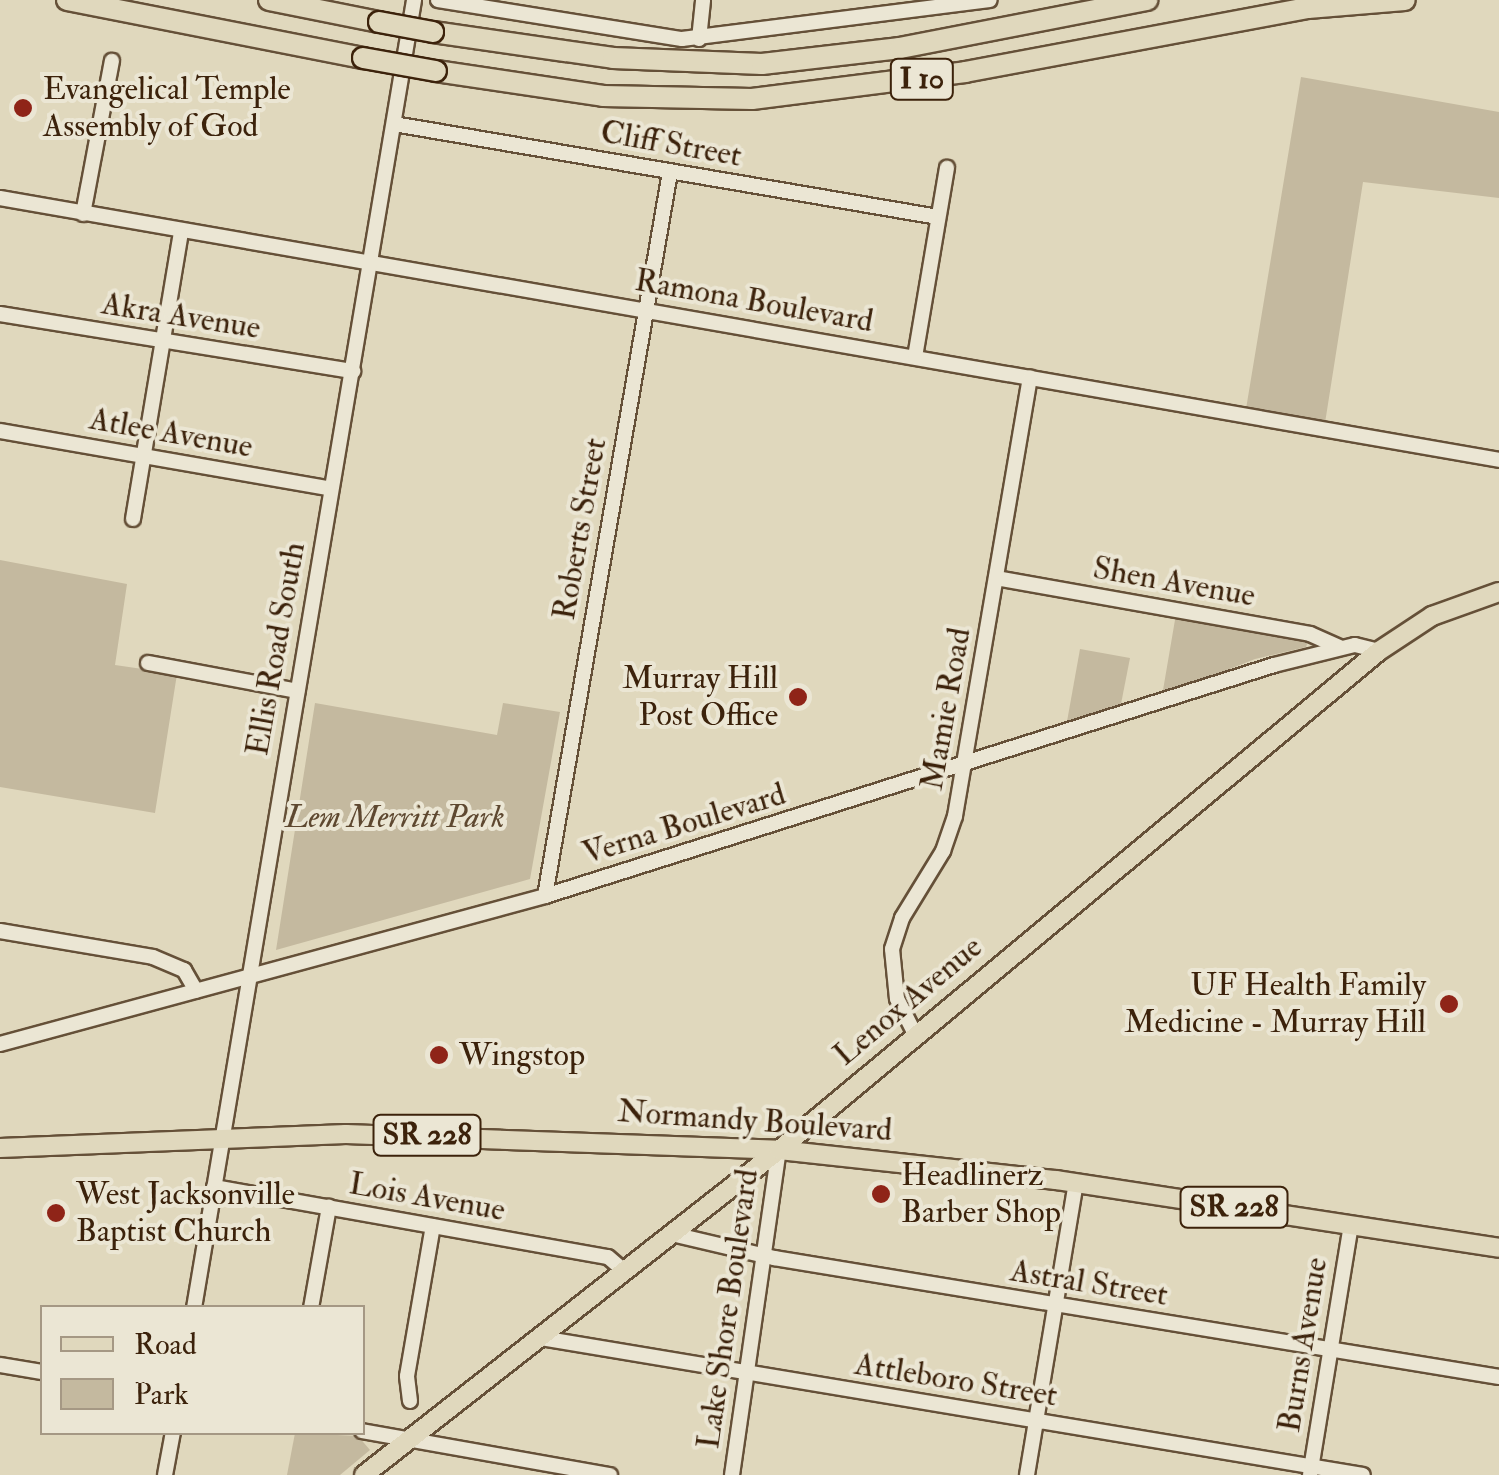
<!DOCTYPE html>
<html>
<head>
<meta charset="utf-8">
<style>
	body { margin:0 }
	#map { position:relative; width:1499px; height:1475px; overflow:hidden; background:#e0d8bd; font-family:"IM FELL Double Pica",serif }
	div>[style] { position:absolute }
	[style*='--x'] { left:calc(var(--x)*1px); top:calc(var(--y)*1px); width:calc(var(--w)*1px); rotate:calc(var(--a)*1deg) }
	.green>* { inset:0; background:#c4b99f }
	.roads { filter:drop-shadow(2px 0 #655038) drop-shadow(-2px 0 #655038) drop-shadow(0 2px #655038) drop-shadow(0 -2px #655038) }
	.minor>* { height:14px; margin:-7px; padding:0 7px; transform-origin:7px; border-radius:7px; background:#ebe6d4 }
	.major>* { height:18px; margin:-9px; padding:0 9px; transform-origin:9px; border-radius:9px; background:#e0d8bd }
	.highway>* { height:20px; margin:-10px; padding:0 10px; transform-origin:10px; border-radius:10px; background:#e0d8bd }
	.bridges { filter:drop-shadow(2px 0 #3c220b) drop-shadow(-2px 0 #3c220b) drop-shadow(0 2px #3c220b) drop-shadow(0 -2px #3c220b) }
	.highway-bridge>* { height:20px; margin:-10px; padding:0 10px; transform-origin:10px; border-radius:10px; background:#e0d8bd }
	.dots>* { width:28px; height:28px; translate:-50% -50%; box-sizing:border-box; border:5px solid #ebe6d4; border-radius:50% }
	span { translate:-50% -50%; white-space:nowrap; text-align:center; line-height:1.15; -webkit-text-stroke:8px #ebe6d4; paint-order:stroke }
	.shield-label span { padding:2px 8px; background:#ebe6d4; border:2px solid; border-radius:8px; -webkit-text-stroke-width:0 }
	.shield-label { font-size:30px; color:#3c220b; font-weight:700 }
	.poi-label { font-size:32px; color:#3c220b }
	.left { translate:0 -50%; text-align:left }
	.right { translate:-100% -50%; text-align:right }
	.street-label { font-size:32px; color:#3c220b }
	.park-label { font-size:32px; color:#5e4830; font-style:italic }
	.legend { position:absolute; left:40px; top:1305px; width:325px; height:130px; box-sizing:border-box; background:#ebe6d4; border:2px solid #a59884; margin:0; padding:12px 18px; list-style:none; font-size:30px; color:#3c220b }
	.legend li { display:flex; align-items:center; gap:20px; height:50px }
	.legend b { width:50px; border:2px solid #a59884 }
</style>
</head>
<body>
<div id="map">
	<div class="green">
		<i style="clip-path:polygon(1301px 77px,1499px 112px,1499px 198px,1363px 182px,1325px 423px,1246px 409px)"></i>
		<i style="clip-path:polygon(0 560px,127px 584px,115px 665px,177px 674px,155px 813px,0 787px)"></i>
		<i style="clip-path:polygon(1176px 614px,1304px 638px,1308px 641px,1306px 647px,1255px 659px,1162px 696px)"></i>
		<i style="clip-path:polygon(1080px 649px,1130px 658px,1120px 709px,1066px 727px)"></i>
		<i style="clip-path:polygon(315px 703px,497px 735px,503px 703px,560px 712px,530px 879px,276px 950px)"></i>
		<i style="clip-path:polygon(295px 1433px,358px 1436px,370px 1450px,340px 1475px,287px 1475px)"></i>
	</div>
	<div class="roads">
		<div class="minor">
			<i style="--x:438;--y:0;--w:247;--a:9.1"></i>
			<i style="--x:682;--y:39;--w:310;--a:-7.2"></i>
			<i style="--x:699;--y:39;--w:39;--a:-84"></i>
			<i style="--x:394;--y:124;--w:552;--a:9.7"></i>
			<i style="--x:0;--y:198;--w:1522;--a:9.91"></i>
			<i style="--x:83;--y:214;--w:156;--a:-79.3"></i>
			<i style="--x:0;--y:314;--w:358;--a:9.2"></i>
			<i style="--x:915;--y:357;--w:192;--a:-80.4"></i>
			<i style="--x:0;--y:431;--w:336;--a:9.9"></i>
			<i style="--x:133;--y:519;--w:292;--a:-80.5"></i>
			<i style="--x:996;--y:578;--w:319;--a:10.1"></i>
			<i style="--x:1310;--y:634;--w:32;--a:24"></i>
			<i style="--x:148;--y:663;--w:152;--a:10.6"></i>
			<i style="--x:545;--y:896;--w:735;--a:-80.2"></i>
			<i style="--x:0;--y:931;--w:155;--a:9.6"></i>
			<i style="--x:153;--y:957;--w:34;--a:23"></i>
			<i style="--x:184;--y:970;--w:24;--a:60"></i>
			<i style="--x:915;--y:1034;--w:39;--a:-117"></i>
			<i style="--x:897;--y:999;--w:50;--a:-95.7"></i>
			<i style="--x:892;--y:949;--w:33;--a:-72"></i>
			<i style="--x:902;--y:918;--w:79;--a:-58.5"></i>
			<i style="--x:943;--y:851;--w:37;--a:-71"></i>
			<i style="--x:955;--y:816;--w:445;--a:-80.3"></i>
			<i style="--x:0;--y:1044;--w:565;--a:-15.19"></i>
			<i style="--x:545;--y:896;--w:765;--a:-17.58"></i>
			<i style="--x:1274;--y:665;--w:83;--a:-13.9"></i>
			<i style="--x:1355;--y:645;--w:25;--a:14"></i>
			<i style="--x:214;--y:1187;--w:400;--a:10.1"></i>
			<i style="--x:608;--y:1257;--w:23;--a:41"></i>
			<i style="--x:672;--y:1234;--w:105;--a:13.2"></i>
			<i style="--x:774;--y:1258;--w:735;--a:9.32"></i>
			<i style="--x:194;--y:1308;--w:1326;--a:-80.45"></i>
			<i style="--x:311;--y:1308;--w:103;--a:-79.9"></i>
			<i style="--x:541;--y:1338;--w:833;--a:9.46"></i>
			<i style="--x:0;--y:1365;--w:43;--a:9.5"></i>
			<i style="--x:410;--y:1401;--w:25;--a:-97"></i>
			<i style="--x:407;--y:1376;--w:152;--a:-80.2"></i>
			<i style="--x:362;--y:1431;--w:252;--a:10.1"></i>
			<i style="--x:165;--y:1475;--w:44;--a:-79.5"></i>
			<i style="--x:732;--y:1475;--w:328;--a:-81.8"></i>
			<i style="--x:1027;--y:1475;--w:297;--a:-80.5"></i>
			<i style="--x:1310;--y:1475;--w:254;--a:-80.7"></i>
		</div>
		<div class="major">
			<i style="--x:0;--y:1148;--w:346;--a:-2.3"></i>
			<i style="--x:346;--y:1134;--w:433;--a:2.1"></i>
			<i style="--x:779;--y:1150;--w:279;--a:6.2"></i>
			<i style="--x:1056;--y:1180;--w:448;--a:8.7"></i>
			<i style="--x:364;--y:1475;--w:527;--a:-38.07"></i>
			<i style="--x:779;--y:1150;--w:780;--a:-39.75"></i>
			<i style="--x:1379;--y:651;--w:64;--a:-33.4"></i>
			<i style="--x:1432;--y:616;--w:71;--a:-19.7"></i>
		</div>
		<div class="highway">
			<i style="--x:67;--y:0;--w:302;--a:11.1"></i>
			<i style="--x:269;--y:0;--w:112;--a:11.3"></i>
			<i style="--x:433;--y:32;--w:182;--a:8.2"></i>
			<i style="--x:613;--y:58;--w:149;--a:2.3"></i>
			<i style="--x:762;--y:64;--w:139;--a:-6.6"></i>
			<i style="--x:900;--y:48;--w:252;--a:-11"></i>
			<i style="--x:436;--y:71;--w:169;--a:8.5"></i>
			<i style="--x:603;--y:96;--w:149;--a:1.2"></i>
			<i style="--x:752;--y:99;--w:215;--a:-7.2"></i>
			<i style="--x:965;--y:72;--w:349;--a:-10.6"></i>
			<i style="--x:1308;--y:8;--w:97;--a:-4.7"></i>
		</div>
	</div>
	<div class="bridges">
		<div class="highway-bridge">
			<i style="--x:379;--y:22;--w:55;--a:10.5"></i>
			<i style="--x:363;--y:58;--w:74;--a:10.1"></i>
		</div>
	</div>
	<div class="dots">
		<i style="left:23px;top:108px;background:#8f2418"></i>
		<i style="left:798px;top:697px;background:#8f2418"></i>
		<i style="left:1449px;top:1004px;background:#8f2418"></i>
		<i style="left:439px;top:1055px;background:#8f2418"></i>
		<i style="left:881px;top:1194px;background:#8f2418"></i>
		<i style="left:56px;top:1213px;background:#8f2418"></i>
	</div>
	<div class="shield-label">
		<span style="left:922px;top:79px">I 10</span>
		<span style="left:427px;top:1135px">SR 228</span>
		<span style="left:1234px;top:1207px">SR 228</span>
	</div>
	<div class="poi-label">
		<span class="left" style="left:43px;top:108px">Evangelical Temple<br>Assembly of God</span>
		<span class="right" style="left:778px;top:697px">Murray Hill<br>Post Office</span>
		<span class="right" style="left:1426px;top:1004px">UF Health Family<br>Medicine - Murray Hill</span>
		<span class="left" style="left:459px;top:1055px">Wingstop</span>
		<span class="left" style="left:901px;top:1194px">Headlinerz<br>Barber Shop</span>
		<span class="left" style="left:76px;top:1213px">West Jacksonville<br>Baptist Church</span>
	</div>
	<div class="street-label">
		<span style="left:671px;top:144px;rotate:10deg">Cliff Street</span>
		<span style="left:754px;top:301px;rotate:10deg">Ramona Boulevard</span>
		<span style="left:181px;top:316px;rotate:9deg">Akra Avenue</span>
		<span style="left:171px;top:433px;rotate:10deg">Atlee Avenue</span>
		<span style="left:580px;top:529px;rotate:-80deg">Roberts Street</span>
		<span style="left:1174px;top:582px;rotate:10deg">Shen Avenue</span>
		<span style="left:276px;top:649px;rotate:-80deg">Ellis Road South</span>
		<span style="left:946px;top:709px;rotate:-80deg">Mamie Road</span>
		<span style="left:684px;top:824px;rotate:-17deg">Verna Boulevard</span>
		<span style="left:908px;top:1001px;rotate:-40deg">Lenox Avenue</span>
		<span style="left:755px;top:1121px;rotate:4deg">Normandy Boulevard</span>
		<span style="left:427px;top:1197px;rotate:10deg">Lois Avenue</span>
		<span style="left:1089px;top:1283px;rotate:9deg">Astral Street</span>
		<span style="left:728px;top:1309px;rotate:-82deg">Lake Shore Boulevard</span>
		<span style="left:1303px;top:1345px;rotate:-81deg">Burns Avenue</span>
		<span style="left:956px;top:1380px;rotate:9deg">Attleboro Street</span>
	</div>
	<div class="park-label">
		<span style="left:395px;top:817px">Lem Merritt Park</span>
	</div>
	<ul class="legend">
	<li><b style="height:12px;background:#e0d8bd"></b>Road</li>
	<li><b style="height:28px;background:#c4b99f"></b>Park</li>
	</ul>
</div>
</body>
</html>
